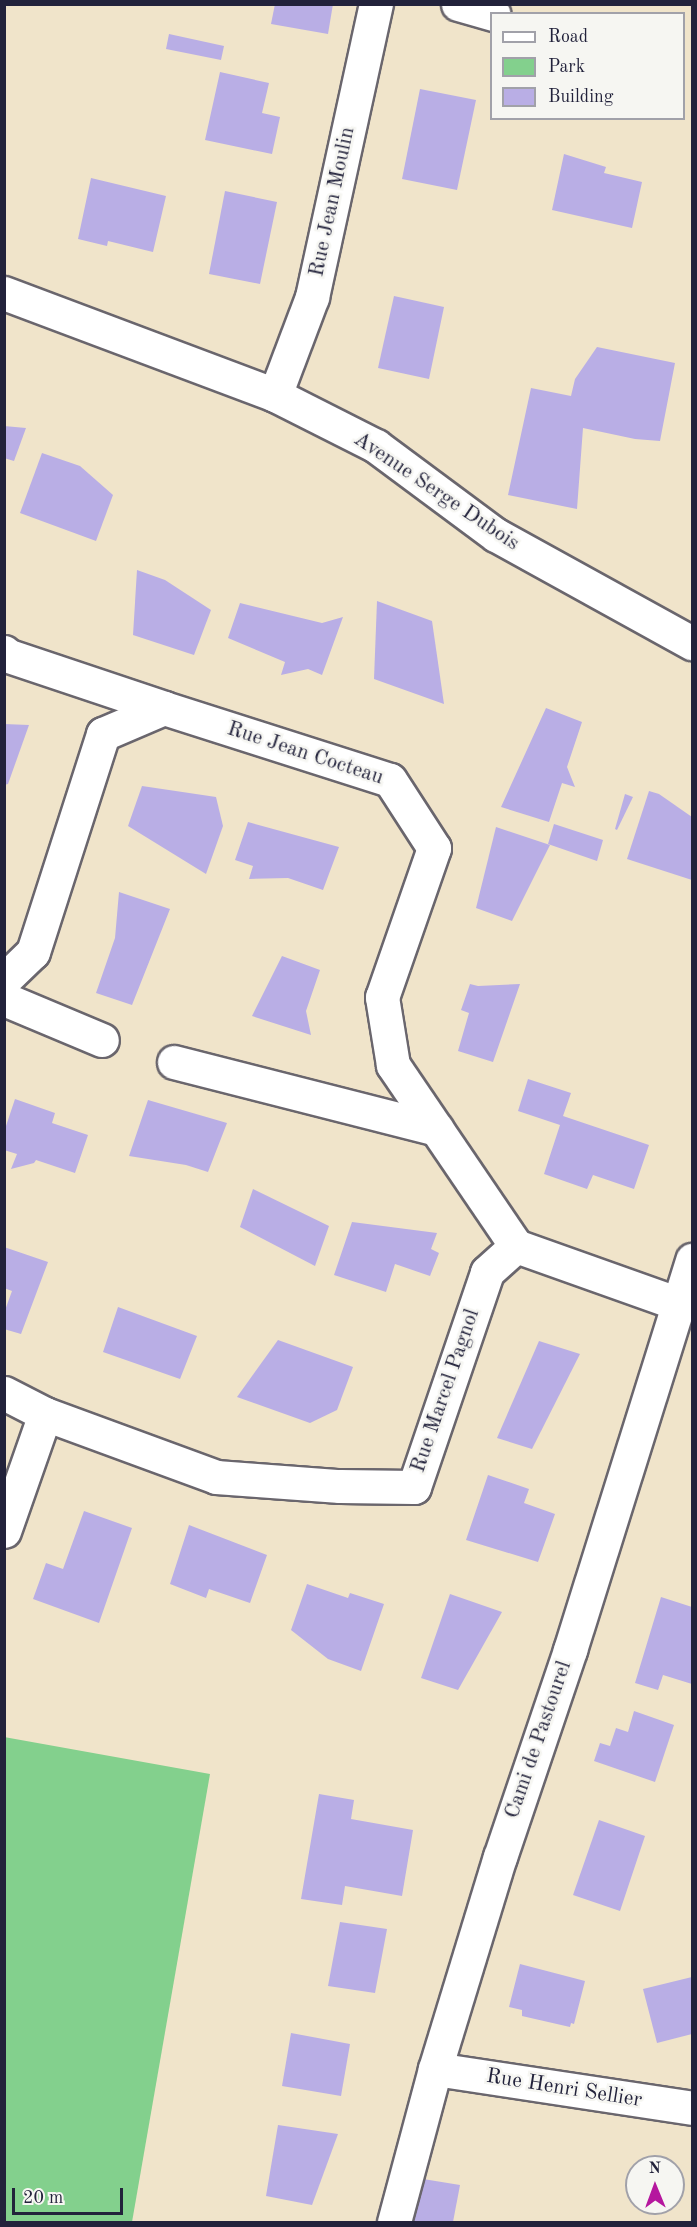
<!DOCTYPE html>
<html>
<head>
<meta charset="utf-8">
<style>
	body { margin:0 }
	#map { position:relative; width:697px; height:2227px; overflow:hidden; background:#f0e4ca; font-family:"Old Standard TT",serif }
	div>[style] { position:absolute }
	[style*='--x'] { left:calc(var(--x)*1px); top:calc(var(--y)*1px); width:calc(var(--w)*1px); rotate:calc(var(--a)*1deg) }
	.green>* { inset:0; background:#83d08d }
	.building>* { inset:0; background:#b9aee5 }
	.roads { filter:drop-shadow(2px 0 #6a666d) drop-shadow(-2px 0 #6a666d) drop-shadow(0 2px #6a666d) drop-shadow(0 -2px #6a666d) }
	.minor>* { height:33px; margin:-16.5px; padding:0 16.5px; transform-origin:16.5px; border-radius:16.5px; background:#fff }
	.tertiary>* { height:33px; margin:-16.5px; padding:0 16.5px; transform-origin:16.5px; border-radius:16.5px; background:#fff }
	span { translate:-50% -50%; white-space:nowrap; text-align:center; line-height:1.15; -webkit-text-stroke:5px #f6f6f2; paint-order:stroke }
	.street-label { font-size:21px; color:#22223b }
	.frame { position:absolute; inset:0; border:6px solid #22223b; pointer-events:none }
	.legend { position:absolute; left:490px; top:12px; width:195px; height:108px; box-sizing:border-box; background:#f6f6f2; border:2px solid #a1a1a9; margin:0; padding:8px 10px; list-style:none; font-size:18px; color:#22223b }
	.legend li { display:flex; align-items:center; gap:12px; height:30px }
	.legend b { width:30px; border:2px solid #a1a1a9 }
	.north { position:absolute; left:625px; top:2155px; width:60px; height:60px; box-sizing:border-box; background:#f6f6f2; border:2px solid #a1a1a9; border-radius:50%; rotate:359deg; font-size:16px; font-weight:700; line-height:24px; text-align:center; color:#22223b }
	.north::after { content:''; display:block; margin:auto; width:21px; height:27px; background:#b5179e; clip-path:polygon(50% 0,100% 100%,50% 72%,0 100%) }
	.scale { position:absolute; left:12px; top:2188px; width:111px; height:27px; box-sizing:border-box; border:3px solid #22223b; border-top:0; padding-left:8px; font-size:18px; line-height:21px; white-space:nowrap; color:#22223b; -webkit-text-stroke:4px #f6f6f2; paint-order:stroke }
</style>
</head>
<body>
<div id="map">
	<div class="green">
		<i style="clip-path:polygon(4px 1737px,210px 1774px,132px 2222px,5px 2222px)"></i>
	</div>
	<div class="building">
		<i style="clip-path:polygon(275px 4px,333px 4px,328px 34px,271px 24px)"></i>
		<i style="clip-path:polygon(169px 34px,224px 46px,221px 60px,166px 49px)"></i>
		<i style="clip-path:polygon(220px 72px,269px 83px,262px 113px,280px 117px,272px 154px,205px 140px)"></i>
		<i style="clip-path:polygon(420px 89px,476px 100px,457px 190px,402px 179px)"></i>
		<i style="clip-path:polygon(564px 154px,606px 167px,604px 173px,642px 182px,632px 228px,552px 210px)"></i>
		<i style="clip-path:polygon(91px 178px,166px 196px,153px 252px,108px 241px,107px 246px,78px 239px)"></i>
		<i style="clip-path:polygon(225px 191px,277px 202px,260px 284px,209px 274px)"></i>
		<i style="clip-path:polygon(394px 296px,444px 307px,429px 379px,378px 368px)"></i>
		<i style="clip-path:polygon(597px 347px,675px 363px,660px 441px,635px 439px,583px 428px,577px 509px,508px 495px,531px 388px,571px 396px,575px 379px)"></i>
		<i style="clip-path:polygon(4px 426px,26px 428px,14px 461px,4px 458px)"></i>
		<i style="clip-path:polygon(42px 453px,80px 466px,113px 495px,96px 541px,20px 513px)"></i>
		<i style="clip-path:polygon(137px 570px,165px 580px,211px 610px,194px 655px,133px 635px)"></i>
		<i style="clip-path:polygon(377px 601px,432px 621px,444px 704px,374px 679px)"></i>
		<i style="clip-path:polygon(240px 603px,322px 623px,343px 617px,322px 675px,308px 669px,281px 675px,285px 662px,228px 638px)"></i>
		<i style="clip-path:polygon(546px 708px,582px 722px,567px 767px,575px 787px,562px 783px,549px 822px,501px 807px)"></i>
		<i style="clip-path:polygon(4px 724px,29px 725px,8px 784px,4px 785px)"></i>
		<i style="clip-path:polygon(142px 786px,216px 797px,223px 826px,206px 874px,128px 826px)"></i>
		<i style="clip-path:polygon(649px 791px,659px 794px,692px 817px,692px 880px,627px 859px)"></i>
		<i style="clip-path:polygon(625px 794px,633px 797px,617px 830px,615px 829px)"></i>
		<i style="clip-path:polygon(248px 822px,339px 847px,323px 890px,288px 878px,249px 879px,253px 866px,235px 860px)"></i>
		<i style="clip-path:polygon(554px 824px,603px 840px,597px 861px,548px 844px)"></i>
		<i style="clip-path:polygon(496px 827px,550px 845px,512px 921px,476px 908px)"></i>
		<i style="clip-path:polygon(119px 892px,170px 909px,132px 1005px,96px 993px,115px 938px)"></i>
		<i style="clip-path:polygon(282px 956px,320px 970px,306px 1011px,311px 1035px,252px 1016px)"></i>
		<i style="clip-path:polygon(470px 984px,478px 986px,520px 984px,493px 1062px,458px 1051px,469px 1013px,461px 1010px)"></i>
		<i style="clip-path:polygon(528px 1079px,571px 1093px,563px 1116px,649px 1145px,634px 1189px,593px 1175px,587px 1189px,544px 1174px,560px 1125px,518px 1111px)"></i>
		<i style="clip-path:polygon(15px 1099px,55px 1113px,52px 1123px,88px 1135px,75px 1173px,36px 1160px,34px 1163px,11px 1169px,17px 1154px,4px 1150px,4px 1132px)"></i>
		<i style="clip-path:polygon(148px 1100px,227px 1123px,208px 1172px,186px 1165px,129px 1156px)"></i>
		<i style="clip-path:polygon(253px 1189px,329px 1226px,315px 1266px,240px 1227px)"></i>
		<i style="clip-path:polygon(352px 1222px,437px 1233px,431px 1249px,439px 1253px,430px 1276px,395px 1264px,386px 1292px,334px 1275px)"></i>
		<i style="clip-path:polygon(4px 1247px,48px 1262px,21px 1334px,4px 1329px,4px 1313px,12px 1291px,4px 1288px)"></i>
		<i style="clip-path:polygon(118px 1307px,197px 1336px,180px 1379px,103px 1352px)"></i>
		<i style="clip-path:polygon(278px 1340px,353px 1367px,337px 1410px,310px 1423px,237px 1397px)"></i>
		<i style="clip-path:polygon(539px 1341px,580px 1354px,532px 1449px,497px 1438px)"></i>
		<i style="clip-path:polygon(488px 1475px,529px 1489px,524px 1503px,555px 1514px,538px 1562px,466px 1540px)"></i>
		<i style="clip-path:polygon(84px 1511px,132px 1528px,99px 1623px,33px 1599px,46px 1563px,63px 1569px)"></i>
		<i style="clip-path:polygon(189px 1525px,267px 1555px,250px 1603px,209px 1589px,206px 1598px,170px 1584px)"></i>
		<i style="clip-path:polygon(307px 1584px,348px 1598px,350px 1593px,384px 1604px,361px 1671px,328px 1659px,291px 1630px)"></i>
		<i style="clip-path:polygon(450px 1594px,502px 1612px,458px 1690px,421px 1678px)"></i>
		<i style="clip-path:polygon(661px 1597px,692px 1607px,692px 1684px,663px 1675px,658px 1690px,635px 1683px)"></i>
		<i style="clip-path:polygon(634px 1711px,674px 1725px,655px 1782px,594px 1761px,600px 1743px,610px 1746px,616px 1728px,628px 1732px)"></i>
		<i style="clip-path:polygon(319px 1794px,354px 1800px,351px 1819px,413px 1830px,402px 1896px,345px 1886px,342px 1905px,301px 1899px)"></i>
		<i style="clip-path:polygon(599px 1820px,645px 1836px,620px 1911px,573px 1895px)"></i>
		<i style="clip-path:polygon(340px 1922px,387px 1929px,375px 1993px,328px 1986px)"></i>
		<i style="clip-path:polygon(520px 1964px,585px 1981px,574px 2024px,571px 2023px,570px 2027px,522px 2016px,522px 2010px,509px 2007px)"></i>
		<i style="clip-path:polygon(692px 1977px,692px 2034px,657px 2043px,643px 1989px)"></i>
		<i style="clip-path:polygon(291px 2033px,350px 2044px,341px 2096px,282px 2086px)"></i>
		<i style="clip-path:polygon(278px 2125px,338px 2134px,312px 2205px,266px 2196px)"></i>
		<i style="clip-path:polygon(417px 2178px,460px 2185px,453px 2222px,405px 2222px)"></i>
	</div>
	<div class="roads">
		<div class="minor">
			<i style="--x:458;--y:4;--w:37;--a:16"></i>
			<i style="--x:275;--y:395;--w:105;--a:-69.3"></i>
			<i style="--x:312;--y:297;--w:300;--a:-77.7"></i>
			<i style="--x:4;--y:652;--w:4;--a:56"></i>
			<i style="--x:6;--y:655;--w:167;--a:18.5"></i>
			<i style="--x:4;--y:980;--w:40;--a:-44"></i>
			<i style="--x:33;--y:952;--w:229;--a:-72.2"></i>
			<i style="--x:103;--y:734;--w:66;--a:-23.1"></i>
			<i style="--x:164;--y:708;--w:237;--a:17.7"></i>
			<i style="--x:390;--y:780;--w:81;--a:57.1"></i>
			<i style="--x:434;--y:848;--w:158;--a:109.2"></i>
			<i style="--x:382;--y:997;--w:69;--a:80.8"></i>
			<i style="--x:393;--y:1065;--w:219;--a:55.8"></i>
			<i style="--x:4;--y:999;--w:106;--a:22.7"></i>
			<i style="--x:174;--y:1062;--w:271;--a:14.3"></i>
			<i style="--x:4;--y:1393;--w:46;--a:27.1"></i>
			<i style="--x:45;--y:1414;--w:182;--a:20.2"></i>
			<i style="--x:216;--y:1477;--w:124;--a:4.2"></i>
			<i style="--x:340;--y:1486;--w:74;--a:0.8"></i>
			<i style="--x:414;--y:1487;--w:227;--a:-71.2"></i>
			<i style="--x:487;--y:1272;--w:39;--a:-42"></i>
			<i style="--x:516;--y:1246;--w:173;--a:19.6"></i>
			<i style="--x:4;--y:1531;--w:124;--a:-70.7"></i>
			<i style="--x:435;--y:2069;--w:260;--a:8.6"></i>
			<i style="--x:394;--y:2222;--w:158;--a:-75"></i>
			<i style="--x:435;--y:2069;--w:222;--a:-73"></i>
			<i style="--x:500;--y:1857;--w:219;--a:-71.3"></i>
			<i style="--x:570;--y:1650;--w:409;--a:-72.6"></i>
		</div>
		<div class="tertiary">
			<i style="--x:4;--y:293;--w:290;--a:20.6"></i>
			<i style="--x:275;--y:395;--w:113;--a:26.8"></i>
			<i style="--x:376;--y:446;--w:149;--a:36.6"></i>
			<i style="--x:496;--y:535;--w:224;--a:28.9"></i>
		</div>
	</div>
	<div class="street-label">
		<span style="left:333px;top:202px;rotate:-78deg">Rue Jean Moulin</span>
		<span style="left:436px;top:492px;rotate:34deg">Avenue Serge Dubois</span>
		<span style="left:305px;top:754px;rotate:18deg">Rue Jean Cocteau</span>
		<span style="left:446px;top:1391px;rotate:-71deg">Rue Marcel Pagnol</span>
		<span style="left:539px;top:1740px;rotate:-71deg">Cami de Pastourel</span>
		<span style="left:564px;top:2089px;rotate:9deg">Rue Henri Sellier</span>
	</div>
	<div class="frame"></div>
	<ul class="legend">
	<li><b style="height:8px;background:#fff"></b>Road</li>
	<li><b style="height:16px;background:#83d08d"></b>Park</li>
	<li><b style="height:16px;background:#b9aee5"></b>Building</li>
	</ul>
	<div class="north">N</div>
	<div class="scale">20 m</div>
</div>
</body>
</html>
